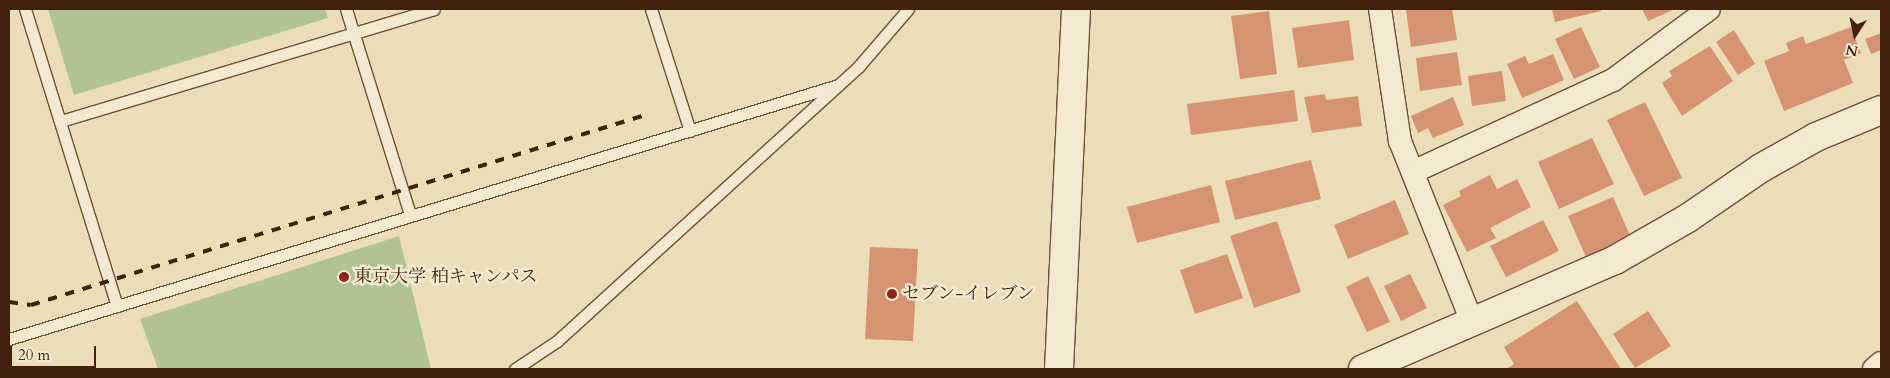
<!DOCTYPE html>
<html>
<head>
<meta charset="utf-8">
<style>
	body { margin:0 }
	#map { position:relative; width:1890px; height:378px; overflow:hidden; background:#ebddb7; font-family:Cardo,"Noto Serif JP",serif }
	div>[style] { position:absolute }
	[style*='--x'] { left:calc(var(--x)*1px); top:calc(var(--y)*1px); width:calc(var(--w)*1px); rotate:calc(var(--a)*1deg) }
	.green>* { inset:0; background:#b1c293 }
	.building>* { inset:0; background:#d59371 }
	.roads { filter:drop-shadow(1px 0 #6c5037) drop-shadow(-1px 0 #6c5037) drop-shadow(0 1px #6c5037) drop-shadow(0 -1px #6c5037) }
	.lane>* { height:11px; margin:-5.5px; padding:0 5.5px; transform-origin:5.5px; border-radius:5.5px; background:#f2e9d0 }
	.street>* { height:22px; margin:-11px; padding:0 11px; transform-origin:11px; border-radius:11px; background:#f2e9d0 }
	.secondary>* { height:28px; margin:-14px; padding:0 14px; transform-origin:14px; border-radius:14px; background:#f2e9d0 }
	.rail>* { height:4px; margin-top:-2px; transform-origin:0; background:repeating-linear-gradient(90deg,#41210c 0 9px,transparent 0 18px) }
	.dots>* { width:14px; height:14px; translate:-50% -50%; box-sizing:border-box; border:2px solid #f2e9d0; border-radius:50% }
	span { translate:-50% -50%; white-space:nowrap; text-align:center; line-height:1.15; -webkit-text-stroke:5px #f2e9d0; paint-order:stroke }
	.poi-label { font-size:18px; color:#41210c }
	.left { translate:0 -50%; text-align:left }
	.frame { position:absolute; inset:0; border:10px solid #41210c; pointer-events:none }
	.north { position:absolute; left:1830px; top:10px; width:50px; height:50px; -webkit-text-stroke:4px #f2e9d0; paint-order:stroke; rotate:191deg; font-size:14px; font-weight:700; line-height:20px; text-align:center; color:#41210c }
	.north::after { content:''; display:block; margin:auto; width:18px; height:22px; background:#41210c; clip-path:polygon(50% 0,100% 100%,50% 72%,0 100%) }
	.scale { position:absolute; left:10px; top:346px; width:86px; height:22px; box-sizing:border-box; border:2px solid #41210c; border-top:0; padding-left:6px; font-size:15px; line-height:18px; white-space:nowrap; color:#41210c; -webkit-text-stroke:4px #f2e9d0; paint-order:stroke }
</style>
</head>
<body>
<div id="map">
	<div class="green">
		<i style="clip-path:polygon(48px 9px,325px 9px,328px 18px,74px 95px)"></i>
		<i style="clip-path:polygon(399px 236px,431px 369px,158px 369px,140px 319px)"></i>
	</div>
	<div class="building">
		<i style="clip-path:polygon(1452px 9px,1457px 40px,1411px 47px,1406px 10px)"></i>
		<i style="clip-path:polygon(1552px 9px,1601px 9px,1601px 11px,1555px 22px)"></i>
		<i style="clip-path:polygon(1642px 9px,1675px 9px,1648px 21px)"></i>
		<i style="clip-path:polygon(1269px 11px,1277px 74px,1240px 79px,1231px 16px)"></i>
		<i style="clip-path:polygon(1349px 20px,1354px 60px,1298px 68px,1292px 28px)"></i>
		<i style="clip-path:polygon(1581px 27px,1600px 67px,1574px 79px,1555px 39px)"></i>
		<i style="clip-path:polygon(1851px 27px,1861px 53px,1844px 60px,1853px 83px,1784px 111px,1764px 61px,1789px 51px,1786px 43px,1803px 36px,1806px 44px)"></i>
		<i style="clip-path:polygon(1734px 30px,1755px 64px,1738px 75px,1716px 42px)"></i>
		<i style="clip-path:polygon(1881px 33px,1881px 50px,1871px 54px,1865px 39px)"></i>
		<i style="clip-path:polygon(1710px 46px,1733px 81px,1682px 116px,1662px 83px,1672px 76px,1669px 71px)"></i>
		<i style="clip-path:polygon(1457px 52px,1462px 85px,1420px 91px,1416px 58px)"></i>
		<i style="clip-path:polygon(1553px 54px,1564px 80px,1522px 98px,1507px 64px,1525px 56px,1529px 64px)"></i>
		<i style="clip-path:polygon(1502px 71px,1506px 101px,1472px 106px,1468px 76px)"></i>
		<i style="clip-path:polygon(1294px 90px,1298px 121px,1191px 135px,1187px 104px)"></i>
		<i style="clip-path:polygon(1325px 94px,1326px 100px,1358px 96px,1362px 126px,1312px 133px,1304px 97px)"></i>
		<i style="clip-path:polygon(1453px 97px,1464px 125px,1433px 138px,1428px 128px,1418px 133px,1411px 116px)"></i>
		<i style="clip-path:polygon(1645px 102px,1682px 178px,1644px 196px,1607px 120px)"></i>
		<i style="clip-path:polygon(1592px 138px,1614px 184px,1559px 209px,1538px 162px)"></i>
		<i style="clip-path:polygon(1311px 160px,1321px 199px,1235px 220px,1225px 181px)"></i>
		<i style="clip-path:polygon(1490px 175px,1497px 189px,1517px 179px,1531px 207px,1490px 228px,1496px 238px,1467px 252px,1443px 205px,1461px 196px,1459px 191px)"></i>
		<i style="clip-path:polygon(1211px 185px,1220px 222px,1137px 243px,1127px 207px)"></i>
		<i style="clip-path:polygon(1613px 197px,1631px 238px,1586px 257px,1568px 216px)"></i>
		<i style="clip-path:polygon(1395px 200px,1409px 234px,1348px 259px,1334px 225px)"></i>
		<i style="clip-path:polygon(1543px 220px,1559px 251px,1506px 277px,1490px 246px)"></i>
		<i style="clip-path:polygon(1277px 221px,1301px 292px,1254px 308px,1230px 236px)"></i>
		<i style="clip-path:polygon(870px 247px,918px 249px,913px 341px,865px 339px)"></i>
		<i style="clip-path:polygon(1227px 254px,1243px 298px,1195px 314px,1180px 270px)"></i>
		<i style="clip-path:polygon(1410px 274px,1427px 308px,1401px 321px,1384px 286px)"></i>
		<i style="clip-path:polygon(1368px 276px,1390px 322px,1367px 332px,1346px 287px)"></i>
		<i style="clip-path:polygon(1577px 301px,1621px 369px,1506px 369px,1514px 364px,1504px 347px)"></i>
		<i style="clip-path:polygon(1648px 311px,1671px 346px,1635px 368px,1613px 334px)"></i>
	</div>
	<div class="roads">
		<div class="lane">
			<i style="--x:25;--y:9;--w:311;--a:72.8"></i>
			<i style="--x:346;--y:9;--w:216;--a:72.7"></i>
			<i style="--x:651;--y:9;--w:128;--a:72.3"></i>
			<i style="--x:61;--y:121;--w:389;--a:-16.7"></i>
			<i style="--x:9;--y:339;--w:867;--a:-17.03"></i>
			<i style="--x:515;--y:369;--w:50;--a:-33.7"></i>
			<i style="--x:557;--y:341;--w:408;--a:-42.3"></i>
			<i style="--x:859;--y:66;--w:75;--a:-49.3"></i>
		</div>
		<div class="street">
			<i style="--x:1380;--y:9;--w:134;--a:81.4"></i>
			<i style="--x:1400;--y:141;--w:197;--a:68.3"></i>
			<i style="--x:1413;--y:172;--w:220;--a:-24.7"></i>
			<i style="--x:1613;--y:80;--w:119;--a:-36.5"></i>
			<i style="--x:1874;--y:369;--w:9;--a:-41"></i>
		</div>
		<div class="secondary">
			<i style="--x:1059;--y:369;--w:360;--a:-87.3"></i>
			<i style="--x:1363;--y:369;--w:275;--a:-23.4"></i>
			<i style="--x:1615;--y:260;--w:84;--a:-29.9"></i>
			<i style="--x:1688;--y:218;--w:88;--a:-34.4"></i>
			<i style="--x:1761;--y:168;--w:63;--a:-29.4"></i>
			<i style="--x:1816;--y:137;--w:70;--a:-22.6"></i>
		</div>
	</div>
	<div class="rail">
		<i style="--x:9;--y:302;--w:22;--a:8"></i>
		<i style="--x:31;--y:305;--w:643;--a:-17.19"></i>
	</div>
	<div class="dots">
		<i style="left:344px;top:277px;background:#8f2418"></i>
		<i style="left:892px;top:294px;background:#8f2418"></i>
	</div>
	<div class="poi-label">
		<span class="left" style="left:354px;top:277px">東京大学 柏キャンパス</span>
		<span class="left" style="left:902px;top:294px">セブン-イレブン</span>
	</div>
	<div class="frame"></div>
	<div class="north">N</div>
	<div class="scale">20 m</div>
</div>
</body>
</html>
